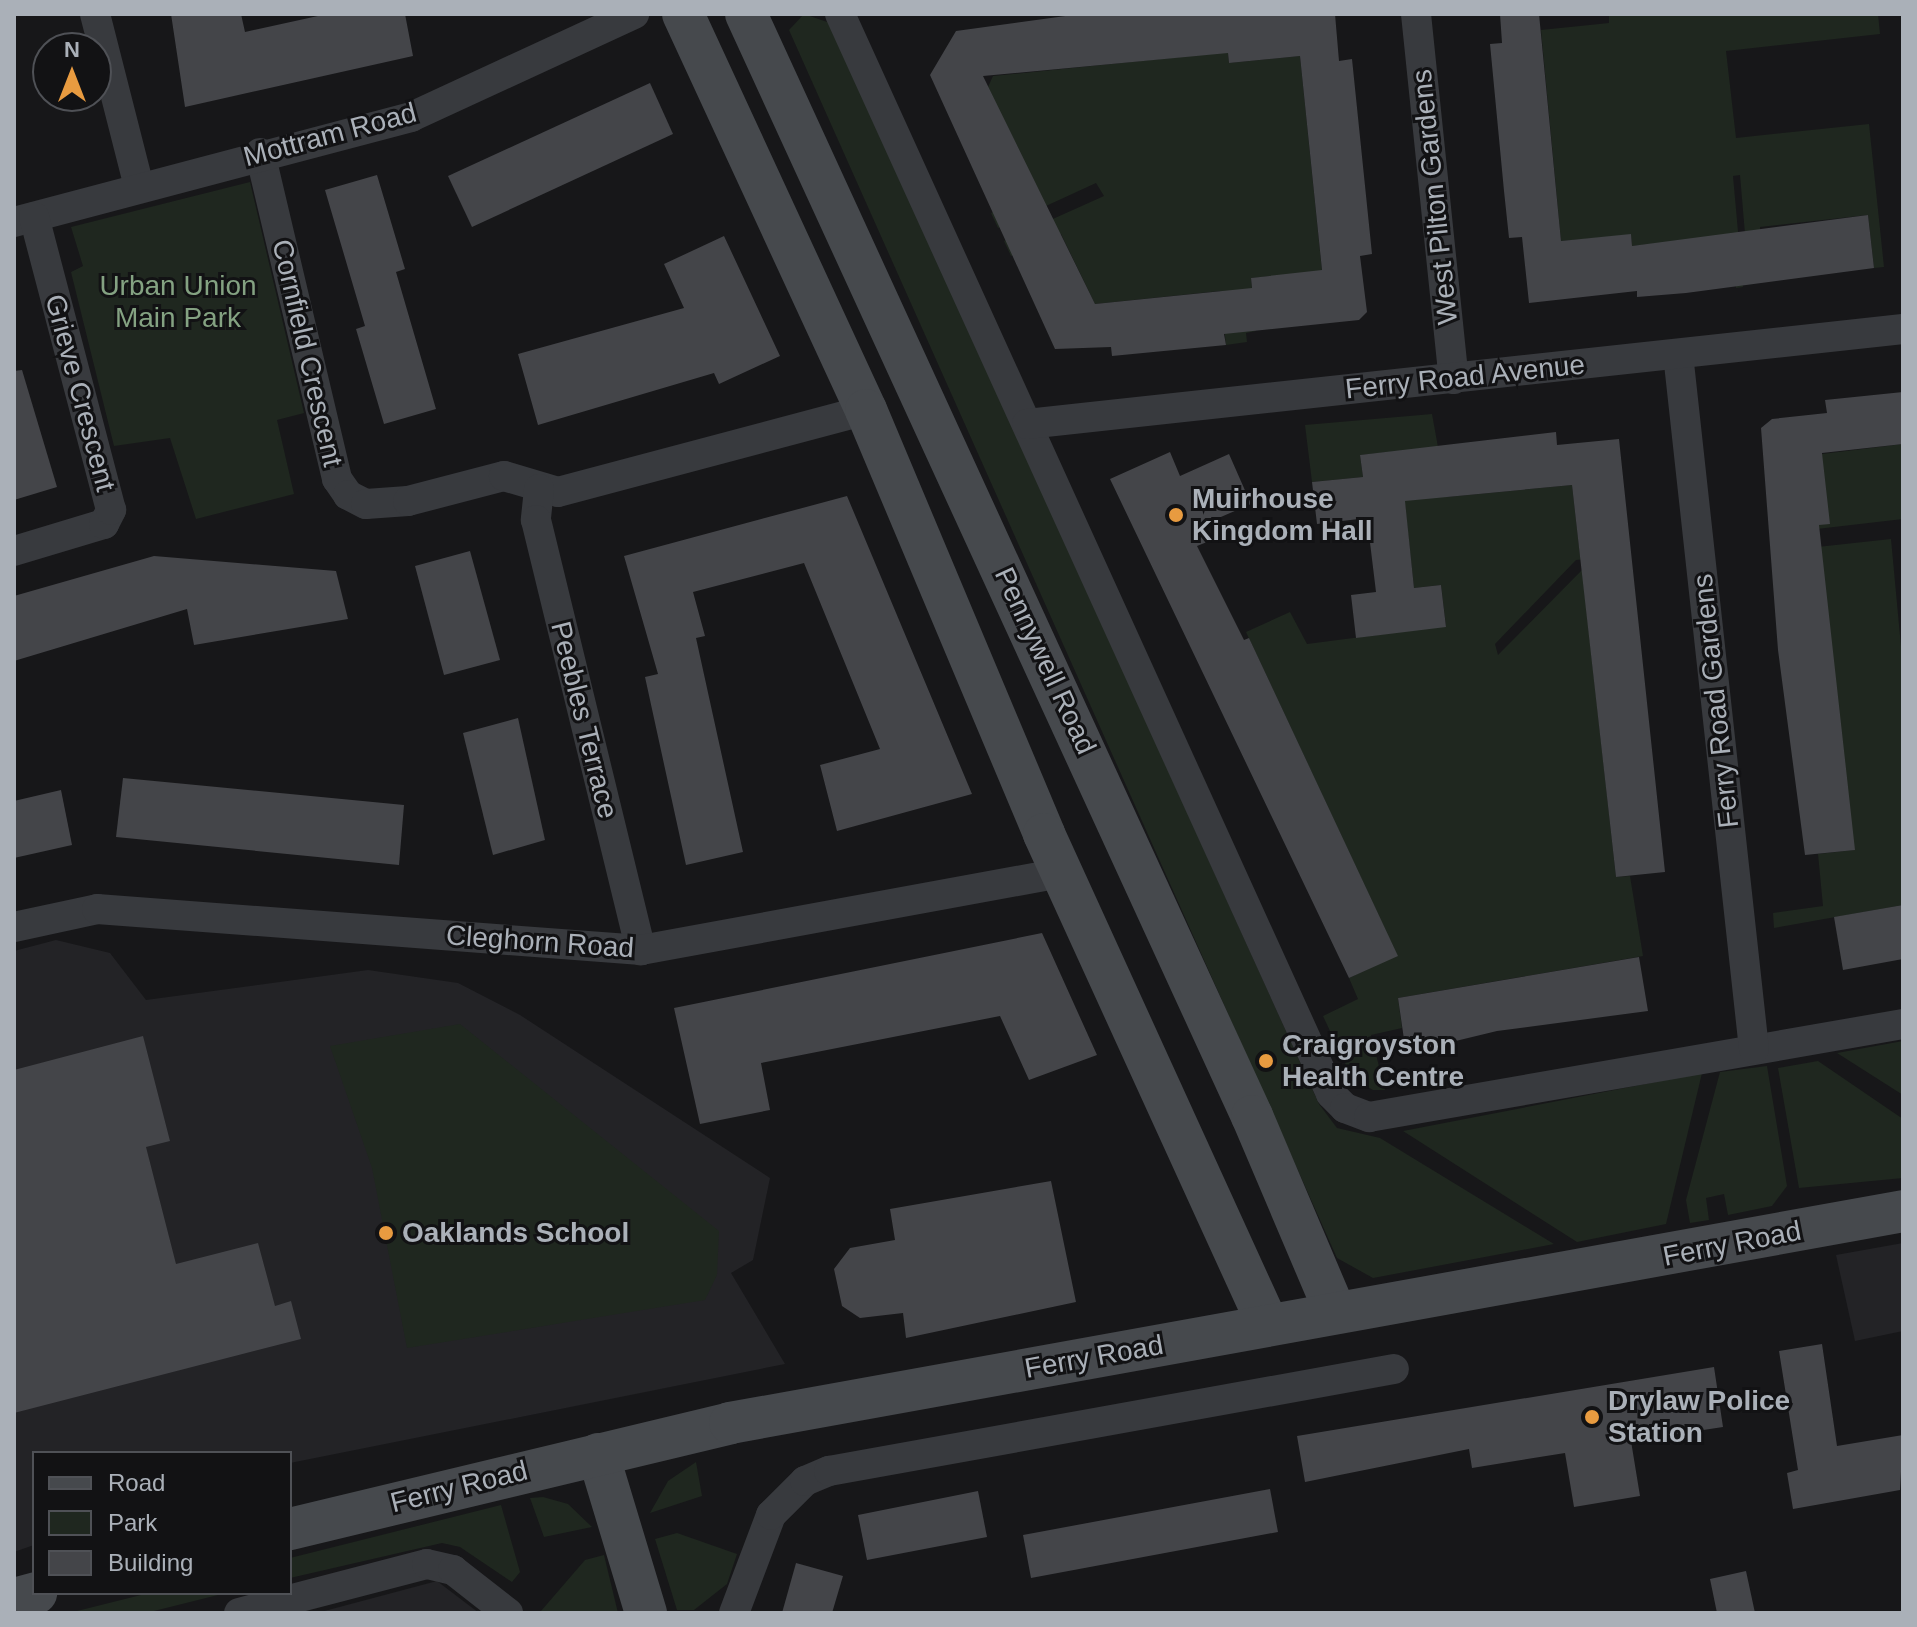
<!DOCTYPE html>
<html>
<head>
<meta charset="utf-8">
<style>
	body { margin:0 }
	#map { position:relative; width:1917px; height:1627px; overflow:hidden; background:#171719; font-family:Helvetica,sans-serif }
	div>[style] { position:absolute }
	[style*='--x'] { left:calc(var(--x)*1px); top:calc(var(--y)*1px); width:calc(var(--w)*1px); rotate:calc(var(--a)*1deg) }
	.built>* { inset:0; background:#232326 }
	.green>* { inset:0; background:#1f271f }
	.building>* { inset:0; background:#444549 }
	.street>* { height:30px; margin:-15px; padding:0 15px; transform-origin:15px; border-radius:15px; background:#383a3e }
	.secondary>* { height:42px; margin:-21px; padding:0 21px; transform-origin:21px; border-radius:21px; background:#46494d }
	.dots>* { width:22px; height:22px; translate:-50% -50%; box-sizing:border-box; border:4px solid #121214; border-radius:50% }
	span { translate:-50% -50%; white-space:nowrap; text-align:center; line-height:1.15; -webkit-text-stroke:6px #121214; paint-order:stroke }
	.street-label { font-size:28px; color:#aab0b8 }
	.park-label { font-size:28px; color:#84a282 }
	.poi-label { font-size:28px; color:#aab0b8; font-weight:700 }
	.left { translate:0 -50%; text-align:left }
	.frame { position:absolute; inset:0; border:16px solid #aab0b8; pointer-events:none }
	.legend { position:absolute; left:32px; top:1451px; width:260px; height:144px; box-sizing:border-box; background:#121214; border:2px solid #4f5156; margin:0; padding:10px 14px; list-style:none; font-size:24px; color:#aab0b8 }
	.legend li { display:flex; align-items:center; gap:16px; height:40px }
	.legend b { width:40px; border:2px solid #4f5156 }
	.north { position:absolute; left:32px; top:32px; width:80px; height:80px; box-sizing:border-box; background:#121214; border:2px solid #4f5156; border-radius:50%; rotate:0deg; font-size:22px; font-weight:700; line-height:32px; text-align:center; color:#aab0b8 }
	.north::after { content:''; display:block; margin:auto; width:28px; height:36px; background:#e89b40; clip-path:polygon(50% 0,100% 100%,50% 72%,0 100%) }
</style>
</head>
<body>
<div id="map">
	<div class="built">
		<i style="clip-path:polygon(56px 940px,110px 953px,146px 1000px,368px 970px,458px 983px,520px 1015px,770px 1178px,753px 1260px,731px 1273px,785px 1364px,290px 1463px,290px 1453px,34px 1453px,34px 1545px,14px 1552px,14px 951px)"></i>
		<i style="clip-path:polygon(1903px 1243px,1903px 1331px,1855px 1341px,1836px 1255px)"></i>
		<i style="clip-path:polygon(437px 1581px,479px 1613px,317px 1613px)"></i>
	</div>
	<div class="green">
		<i style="clip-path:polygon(804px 14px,830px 23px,1319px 1104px,1337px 1128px,1380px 1138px,1554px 1244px,1373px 1278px,1337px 1258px,789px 30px)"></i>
		<i style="clip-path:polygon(1224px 14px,1229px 63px,1300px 56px,1322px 271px,1251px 278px,1256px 331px,1246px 333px,1247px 342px,1226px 345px,1220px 291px,1095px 304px,1061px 234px,1011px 256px,1004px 241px,1104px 196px,1096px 183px,998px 228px,991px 213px,1037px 191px,988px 87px,993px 76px,1209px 54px)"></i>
		<i style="clip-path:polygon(1609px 14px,1878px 14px,1880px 34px,1726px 51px,1736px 138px,1869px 124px,1884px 267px,1874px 268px,1868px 215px,1760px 227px,1765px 279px,1749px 281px,1740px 175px,1733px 176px,1743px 287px,1736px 288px,1730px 236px,1632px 246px,1631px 235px,1561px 241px,1541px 30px,1609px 23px)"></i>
		<i style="clip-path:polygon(250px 182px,304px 413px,277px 420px,294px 494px,196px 519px,170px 438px,114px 446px,71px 272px,83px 266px,71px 227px)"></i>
		<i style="clip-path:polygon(1432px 414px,1447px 497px,1572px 485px,1580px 555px,1630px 550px,1631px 555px,1576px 560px,1495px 644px,1498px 655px,1582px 570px,1616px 877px,1630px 876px,1643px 956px,1398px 998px,1402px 1028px,1371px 1035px,1385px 1090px,1373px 1090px,1352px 1078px,1323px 1016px,1358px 999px,1349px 978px,1397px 955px,1246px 632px,1290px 612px,1307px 644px,1446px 626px,1441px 585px,1414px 588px,1399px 451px,1360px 455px,1363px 477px,1312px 482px,1305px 425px)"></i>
		<i style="clip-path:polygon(1903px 444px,1903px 519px,1774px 534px,1822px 454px)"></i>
		<i style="clip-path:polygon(1891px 539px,1903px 668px,1903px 905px,1774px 928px,1773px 913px,1823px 906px,1818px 854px,1854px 850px,1772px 552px)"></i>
		<i style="clip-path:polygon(460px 1024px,719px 1231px,717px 1275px,705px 1300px,407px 1348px,372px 1168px,330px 1046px)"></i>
		<i style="clip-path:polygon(1903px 1041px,1903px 1095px,1837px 1053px)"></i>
		<i style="clip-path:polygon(1818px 1061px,1903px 1119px,1903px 1178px,1799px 1188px,1778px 1068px)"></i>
		<i style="clip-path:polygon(1767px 1066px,1787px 1186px,1772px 1206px,1728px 1215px,1724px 1194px,1706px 1198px,1709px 1220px,1690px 1223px,1686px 1200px,1720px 1072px)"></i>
		<i style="clip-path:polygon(1702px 1073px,1666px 1224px,1577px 1242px,1403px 1131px)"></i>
		<i style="clip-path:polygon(696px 1462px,702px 1496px,650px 1513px,668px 1481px)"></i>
		<i style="clip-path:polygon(543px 1497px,568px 1504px,592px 1527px,544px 1537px,530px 1498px)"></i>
		<i style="clip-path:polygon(501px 1505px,520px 1572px,512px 1582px,460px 1547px,442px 1543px,290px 1578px,290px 1558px)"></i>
		<i style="clip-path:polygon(677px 1533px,737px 1554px,727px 1584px,694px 1610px,677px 1610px,655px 1539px)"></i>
		<i style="clip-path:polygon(604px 1555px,618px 1613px,541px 1611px,585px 1560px)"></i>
		<i style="clip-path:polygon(149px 1593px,218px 1595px,146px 1613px,69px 1613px)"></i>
	</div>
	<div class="building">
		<i style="clip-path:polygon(171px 14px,241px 14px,245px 32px,327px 14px,405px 14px,413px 56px,185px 107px)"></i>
		<i style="clip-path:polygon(evenodd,1080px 14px,1335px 14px,1339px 61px,1352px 59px,1372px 254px,1360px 256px,1367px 312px,1359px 320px,1224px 334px,1226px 345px,1112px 356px,1111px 347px,1055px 349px,930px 75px,956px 31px,1080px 14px,1228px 53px,1229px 63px,1300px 56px,1322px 270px,1251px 278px,1252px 288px,1095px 304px,983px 76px,1228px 53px)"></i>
		<i style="clip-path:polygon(1500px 14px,1539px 14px,1561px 241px,1631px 234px,1632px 246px,1868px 215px,1874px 268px,1686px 293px,1637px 297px,1637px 291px,1529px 303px,1522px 237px,1509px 238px,1504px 191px,1490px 44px,1502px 43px)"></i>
		<i style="clip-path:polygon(650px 83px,673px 134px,472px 227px,448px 176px)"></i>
		<i style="clip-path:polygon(377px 175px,405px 269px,396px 272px,436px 409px,384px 424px,356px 329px,365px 326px,325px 190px)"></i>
		<i style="clip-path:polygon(724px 236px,780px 356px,719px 384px,714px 373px,538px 425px,518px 354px,684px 308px,664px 264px)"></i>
		<i style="clip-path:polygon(22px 370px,57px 487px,14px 500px,14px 371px)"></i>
		<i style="clip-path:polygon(1903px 392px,1903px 444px,1822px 453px,1830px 524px,1819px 525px,1855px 850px,1805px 855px,1778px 650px,1761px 428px,1772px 419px,1827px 413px,1825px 400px)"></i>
		<i style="clip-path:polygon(1556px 432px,1557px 445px,1619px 439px,1665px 872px,1616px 877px,1572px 485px,1405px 501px,1414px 588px,1441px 585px,1446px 627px,1356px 638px,1351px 595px,1376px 592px,1367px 518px,1317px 524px,1312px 482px,1363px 477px,1360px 455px)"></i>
		<i style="clip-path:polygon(1170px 452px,1180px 476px,1229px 454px,1251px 504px,1200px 526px,1207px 542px,1197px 546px,1244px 640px,1249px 638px,1398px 956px,1349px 978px,1110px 479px)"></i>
		<i style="clip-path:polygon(847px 496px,972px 794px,837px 831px,820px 765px,880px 749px,804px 563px,693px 592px,705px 636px,696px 638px,743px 852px,686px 865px,645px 677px,658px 674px,624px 556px)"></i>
		<i style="clip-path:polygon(470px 551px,500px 660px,444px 675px,415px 566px)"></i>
		<i style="clip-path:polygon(154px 556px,336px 571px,348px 619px,194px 645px,187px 609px,14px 661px,14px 596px)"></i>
		<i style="clip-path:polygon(518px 718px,545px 840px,493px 855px,463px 733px)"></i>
		<i style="clip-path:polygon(123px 778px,404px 805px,399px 865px,116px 837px)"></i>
		<i style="clip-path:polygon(61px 790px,72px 845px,14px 858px,14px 801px)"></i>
		<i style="clip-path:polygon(1903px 905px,1903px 959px,1843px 970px,1834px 917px)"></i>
		<i style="clip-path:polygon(1042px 933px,1097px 1055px,1029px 1080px,1000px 1016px,761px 1063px,770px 1110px,700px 1124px,674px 1008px)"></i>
		<i style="clip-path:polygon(1639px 957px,1648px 1011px,1497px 1031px,1406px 1053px,1398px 998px)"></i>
		<i style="clip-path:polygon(143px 1036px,170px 1141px,146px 1147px,176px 1264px,258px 1243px,275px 1306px,291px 1301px,301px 1339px,14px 1413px,14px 1070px)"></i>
		<i style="clip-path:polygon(1051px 1181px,1076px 1302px,906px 1338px,903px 1313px,860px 1318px,842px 1306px,834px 1269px,850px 1248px,895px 1240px,890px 1209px)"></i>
		<i style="clip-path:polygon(1822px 1344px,1837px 1446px,1903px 1435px,1900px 1490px,1793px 1509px,1787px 1473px,1798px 1470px,1779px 1351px)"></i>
		<i style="clip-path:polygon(1714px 1367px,1723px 1427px,1631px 1441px,1640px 1496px,1574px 1507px,1565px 1453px,1472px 1468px,1469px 1449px,1305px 1482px,1297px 1436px)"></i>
		<i style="clip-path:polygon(1270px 1489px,1278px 1532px,1031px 1578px,1023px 1535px)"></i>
		<i style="clip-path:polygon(978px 1491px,987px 1537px,867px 1560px,858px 1515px)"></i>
		<i style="clip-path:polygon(796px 1563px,843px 1576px,832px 1613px,782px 1613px)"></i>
		<i style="clip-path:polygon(1746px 1571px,1755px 1613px,1717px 1613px,1710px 1579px)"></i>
	</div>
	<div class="street">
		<i style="--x:95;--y:14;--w:178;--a:75.7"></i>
		<i style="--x:840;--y:14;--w:1186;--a:65.55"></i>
		<i style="--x:1331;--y:1094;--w:20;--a:45"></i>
		<i style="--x:1345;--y:1108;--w:26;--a:21"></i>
		<i style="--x:1369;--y:1117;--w:542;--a:-9.88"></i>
		<i style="--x:1416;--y:14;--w:367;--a:84.1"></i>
		<i style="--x:260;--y:153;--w:335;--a:76.7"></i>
		<i style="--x:337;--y:479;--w:19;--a:55"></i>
		<i style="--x:348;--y:495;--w:20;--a:27"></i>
		<i style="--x:366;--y:504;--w:42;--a:-4.1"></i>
		<i style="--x:408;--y:501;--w:99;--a:-14.6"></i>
		<i style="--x:504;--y:476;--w:56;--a:16.5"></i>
		<i style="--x:558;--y:492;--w:319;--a:-14.9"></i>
		<i style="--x:14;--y:222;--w:411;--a:-14.8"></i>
		<i style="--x:411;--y:117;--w:246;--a:-24.8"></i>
		<i style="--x:1678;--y:354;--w:699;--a:83.76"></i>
		<i style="--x:1027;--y:424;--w:881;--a:-6.19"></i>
		<i style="--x:539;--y:489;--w:31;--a:96"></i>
		<i style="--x:536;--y:520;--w:443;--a:76.3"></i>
		<i style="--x:14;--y:551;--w:94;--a:-16.7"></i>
		<i style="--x:104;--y:524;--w:16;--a:-63"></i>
		<i style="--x:111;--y:510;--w:303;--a:-104.7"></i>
		<i style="--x:14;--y:927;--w:85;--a:-12.2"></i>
		<i style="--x:97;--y:909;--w:546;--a:4.31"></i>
		<i style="--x:641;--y:950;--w:428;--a:-10.4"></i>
		<i style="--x:239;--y:1613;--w:194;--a:-14.6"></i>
		<i style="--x:427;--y:1564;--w:27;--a:13"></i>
		<i style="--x:453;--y:1570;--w:70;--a:38"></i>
		<i style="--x:734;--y:1613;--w:105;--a:-69.3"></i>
		<i style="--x:771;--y:1515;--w:48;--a:-45"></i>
		<i style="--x:805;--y:1481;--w:26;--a:-23"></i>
		<i style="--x:829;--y:1471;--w:574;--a:-10.23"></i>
	</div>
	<div class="secondary">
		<i style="--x:683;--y:14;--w:436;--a:65.2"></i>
		<i style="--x:866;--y:410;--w:460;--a:67.2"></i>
		<i style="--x:1044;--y:834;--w:540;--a:65.48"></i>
		<i style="--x:746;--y:14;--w:1213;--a:65.34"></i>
		<i style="--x:1252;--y:1116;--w:213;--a:67"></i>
		<i style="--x:598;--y:1454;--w:166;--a:73.2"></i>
		<i style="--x:290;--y:1529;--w:453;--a:-13.5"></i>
		<i style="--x:730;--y:1423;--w:1192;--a:-10.24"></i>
		<i style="--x:14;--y:1599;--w:23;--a:-15"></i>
	</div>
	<div class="dots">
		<i style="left:1176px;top:515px;background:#e89b40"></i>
		<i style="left:1266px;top:1061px;background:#e89b40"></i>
		<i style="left:386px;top:1233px;background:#e89b40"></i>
		<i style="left:1592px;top:1417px;background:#e89b40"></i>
	</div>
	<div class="street-label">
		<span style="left:330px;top:135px;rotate:-15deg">Mottram Road</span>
		<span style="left:1435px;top:197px;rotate:-96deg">West Pilton Gardens</span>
		<span style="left:307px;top:353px;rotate:77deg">Cornfield Crescent</span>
		<span style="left:1465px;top:377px;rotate:-6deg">Ferry Road Avenue</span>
		<span style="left:80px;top:393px;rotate:75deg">Grieve Crescent</span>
		<span style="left:1045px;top:661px;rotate:65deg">Pennywell Road</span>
		<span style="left:1716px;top:701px;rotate:-96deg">Ferry Road Gardens</span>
		<span style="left:584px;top:720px;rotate:76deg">Peebles Terrace</span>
		<span style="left:540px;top:942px;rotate:4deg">Cleghorn Road</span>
		<span style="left:1732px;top:1244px;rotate:-11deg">Ferry Road</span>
		<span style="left:1094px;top:1357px;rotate:-10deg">Ferry Road</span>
		<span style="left:459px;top:1487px;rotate:-14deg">Ferry Road</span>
	</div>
	<div class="park-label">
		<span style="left:178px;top:302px">Urban Union<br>Main Park</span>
	</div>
	<div class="poi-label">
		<span class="left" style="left:1192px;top:515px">Muirhouse<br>Kingdom Hall</span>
		<span class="left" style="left:1282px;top:1061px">Craigroyston<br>Health Centre</span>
		<span class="left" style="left:402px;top:1233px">Oaklands School</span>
		<span class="left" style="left:1608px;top:1417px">Drylaw Police<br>Station</span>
	</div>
	<div class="frame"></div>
	<ul class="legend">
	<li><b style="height:10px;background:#46494d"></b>Road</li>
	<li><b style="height:22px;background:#1f271f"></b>Park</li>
	<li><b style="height:22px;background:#444549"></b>Building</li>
	</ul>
	<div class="north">N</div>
</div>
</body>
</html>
